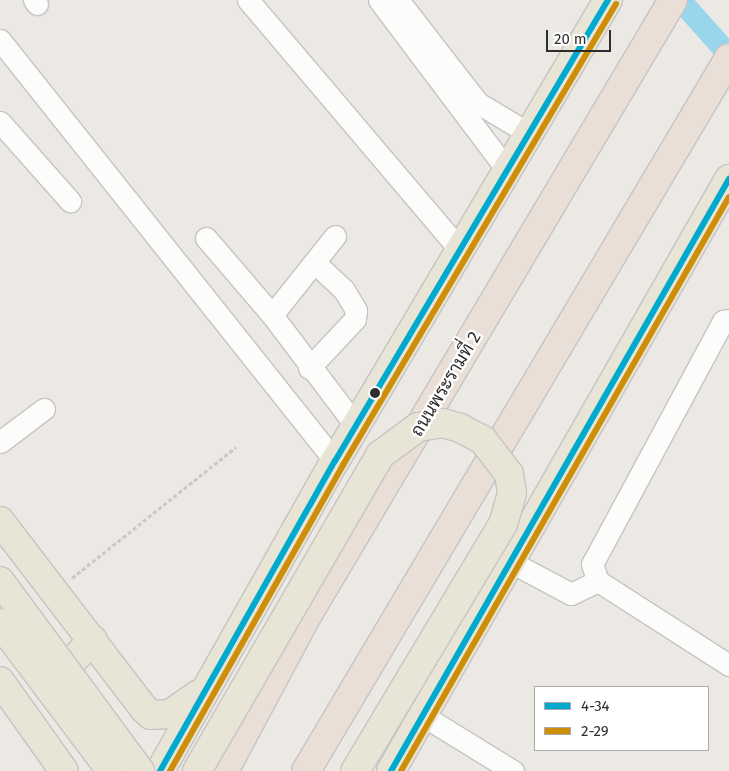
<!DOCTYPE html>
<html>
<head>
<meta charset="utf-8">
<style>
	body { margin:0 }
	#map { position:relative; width:729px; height:771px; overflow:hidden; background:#ece8e4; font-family:"Fira Sans",Sarabun,sans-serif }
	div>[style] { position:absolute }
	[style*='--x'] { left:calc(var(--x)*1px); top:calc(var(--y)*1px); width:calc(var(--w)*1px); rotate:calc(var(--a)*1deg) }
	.canal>* { height:22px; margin:-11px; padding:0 11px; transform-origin:11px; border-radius:11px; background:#99d6ec }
	.path>* { height:3px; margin-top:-1.5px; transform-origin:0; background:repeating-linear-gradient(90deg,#c9c9c8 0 4px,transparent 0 6.5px) }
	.roads { filter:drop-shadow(1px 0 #c5c4c5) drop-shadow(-1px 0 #c5c4c5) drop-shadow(0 1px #c5c4c5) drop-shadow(0 -1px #c5c4c5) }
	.minor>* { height:21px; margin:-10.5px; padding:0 10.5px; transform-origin:10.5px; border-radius:10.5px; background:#fcfcfb }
	.major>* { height:28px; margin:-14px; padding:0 14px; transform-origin:14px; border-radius:14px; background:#e8e4d6 }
	.highway>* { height:28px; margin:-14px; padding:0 14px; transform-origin:14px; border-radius:14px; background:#eadfd6 }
	.bridges { filter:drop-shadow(1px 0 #c6c5c4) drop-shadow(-1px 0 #c6c5c4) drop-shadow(0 1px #c6c5c4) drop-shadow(0 -1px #c6c5c4) }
	.major-bridge>* { height:28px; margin:-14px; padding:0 14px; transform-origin:14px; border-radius:14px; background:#e8e4d6 }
	.bus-1>* { height:6px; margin:-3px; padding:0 3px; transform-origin:3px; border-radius:3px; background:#00a9ce }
	.bus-2>* { height:6px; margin:-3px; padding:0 3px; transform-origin:3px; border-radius:3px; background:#cf8e09 }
	.dots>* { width:14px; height:14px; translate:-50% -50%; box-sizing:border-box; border:2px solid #fff; border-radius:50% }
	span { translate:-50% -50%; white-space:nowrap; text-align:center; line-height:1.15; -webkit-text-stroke:4.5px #fff; paint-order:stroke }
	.street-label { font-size:18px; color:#2e2e2e }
	.legend { position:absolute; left:534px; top:686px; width:175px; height:65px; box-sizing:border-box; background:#fff; border:1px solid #ababab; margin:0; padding:6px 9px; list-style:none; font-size:15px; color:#2e2e2e }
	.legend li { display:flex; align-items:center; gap:10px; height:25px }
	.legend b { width:25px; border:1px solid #ababab }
	.scale { position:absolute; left:546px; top:30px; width:65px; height:22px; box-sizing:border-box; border:2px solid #2e2e2e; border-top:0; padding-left:6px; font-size:15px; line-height:18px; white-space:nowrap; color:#2e2e2e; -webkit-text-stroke:4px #fff; paint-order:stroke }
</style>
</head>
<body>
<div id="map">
	<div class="canal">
		<i style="--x:680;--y:0;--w:74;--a:48.3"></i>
	</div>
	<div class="path">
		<i style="--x:72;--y:578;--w:210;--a:-38.6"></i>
	</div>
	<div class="roads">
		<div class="minor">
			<i style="--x:34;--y:0;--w:5;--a:53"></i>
			<i style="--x:248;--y:0;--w:328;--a:49.7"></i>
			<i style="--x:379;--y:0;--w:213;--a:53"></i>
			<i style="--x:398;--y:0;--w:130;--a:52.2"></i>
			<i style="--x:478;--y:103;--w:61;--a:30.8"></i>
			<i style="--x:0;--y:40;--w:538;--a:51.49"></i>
			<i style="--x:0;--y:122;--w:106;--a:48.5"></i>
			<i style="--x:206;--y:238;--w:101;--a:49.4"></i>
			<i style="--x:272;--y:315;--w:139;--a:52.9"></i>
			<i style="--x:272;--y:315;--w:101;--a:-51.4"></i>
			<i style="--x:729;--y:320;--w:6;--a:171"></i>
			<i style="--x:723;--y:321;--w:276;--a:118.3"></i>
			<i style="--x:592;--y:564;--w:18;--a:71"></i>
			<i style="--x:598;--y:581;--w:156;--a:32.7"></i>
			<i style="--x:309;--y:368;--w:67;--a:-46.8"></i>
			<i style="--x:355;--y:319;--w:9;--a:-84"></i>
			<i style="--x:356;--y:310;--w:23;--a:-121"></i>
			<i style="--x:344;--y:290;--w:41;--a:-137"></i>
			<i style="--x:0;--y:442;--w:55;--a:-36.9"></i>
			<i style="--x:509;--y:561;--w:70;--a:28"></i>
			<i style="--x:571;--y:594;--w:30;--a:-26"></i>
			<i style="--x:422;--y:715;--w:107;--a:31.6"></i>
		</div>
		<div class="major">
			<i style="--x:0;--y:521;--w:237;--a:52.5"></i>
			<i style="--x:144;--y:709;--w:9;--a:41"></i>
			<i style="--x:151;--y:715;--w:19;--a:-3"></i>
			<i style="--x:170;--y:714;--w:35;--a:-35"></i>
			<i style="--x:0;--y:681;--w:110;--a:54.6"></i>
			<i style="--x:47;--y:686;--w:65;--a:-45"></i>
			<i style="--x:160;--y:771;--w:356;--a:-60.6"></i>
			<i style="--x:335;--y:461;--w:536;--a:-59.37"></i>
			<i style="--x:391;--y:771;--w:682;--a:-60.28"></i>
		</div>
		<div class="highway">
			<i style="--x:224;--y:771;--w:178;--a:-61.9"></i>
			<i style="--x:308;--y:614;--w:714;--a:-59.27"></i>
			<i style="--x:306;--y:771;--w:829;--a:-59.32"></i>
		</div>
	</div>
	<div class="bridges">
		<div class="major-bridge">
			<i style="--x:0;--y:581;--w:236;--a:53.6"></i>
			<i style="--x:0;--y:623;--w:185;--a:53.1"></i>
			<i style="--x:197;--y:771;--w:365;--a:-59.9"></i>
			<i style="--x:380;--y:455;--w:47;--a:-36.4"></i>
			<i style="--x:418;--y:427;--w:25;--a:-9"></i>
			<i style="--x:443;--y:423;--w:18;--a:16"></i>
			<i style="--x:460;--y:428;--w:26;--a:28"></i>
			<i style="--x:483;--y:440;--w:43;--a:52.6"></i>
			<i style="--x:509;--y:474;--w:19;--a:81"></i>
			<i style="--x:512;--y:493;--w:32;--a:106"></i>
			<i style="--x:503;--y:524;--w:288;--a:120.9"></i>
		</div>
	</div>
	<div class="bus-1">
		<i style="--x:160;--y:771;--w:356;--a:-60.6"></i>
		<i style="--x:335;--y:461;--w:536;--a:-59.37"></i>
		<i style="--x:391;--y:771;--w:682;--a:-60.28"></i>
	</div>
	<div class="bus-2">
		<i style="--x:170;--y:771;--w:352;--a:-60.5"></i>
		<i style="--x:343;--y:465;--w:536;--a:-59.37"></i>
		<i style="--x:401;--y:771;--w:661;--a:-60.26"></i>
	</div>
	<div class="dots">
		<i style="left:375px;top:393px;background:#2e2e2e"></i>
	</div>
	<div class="street-label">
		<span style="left:446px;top:384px;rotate:-59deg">ถนนพระรามที่ 2</span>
	</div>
	<ul class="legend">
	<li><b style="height:6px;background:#00a9ce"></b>4-34</li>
	<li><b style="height:6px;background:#cf8e09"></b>2-29</li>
	</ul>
	<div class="scale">20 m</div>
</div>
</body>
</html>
